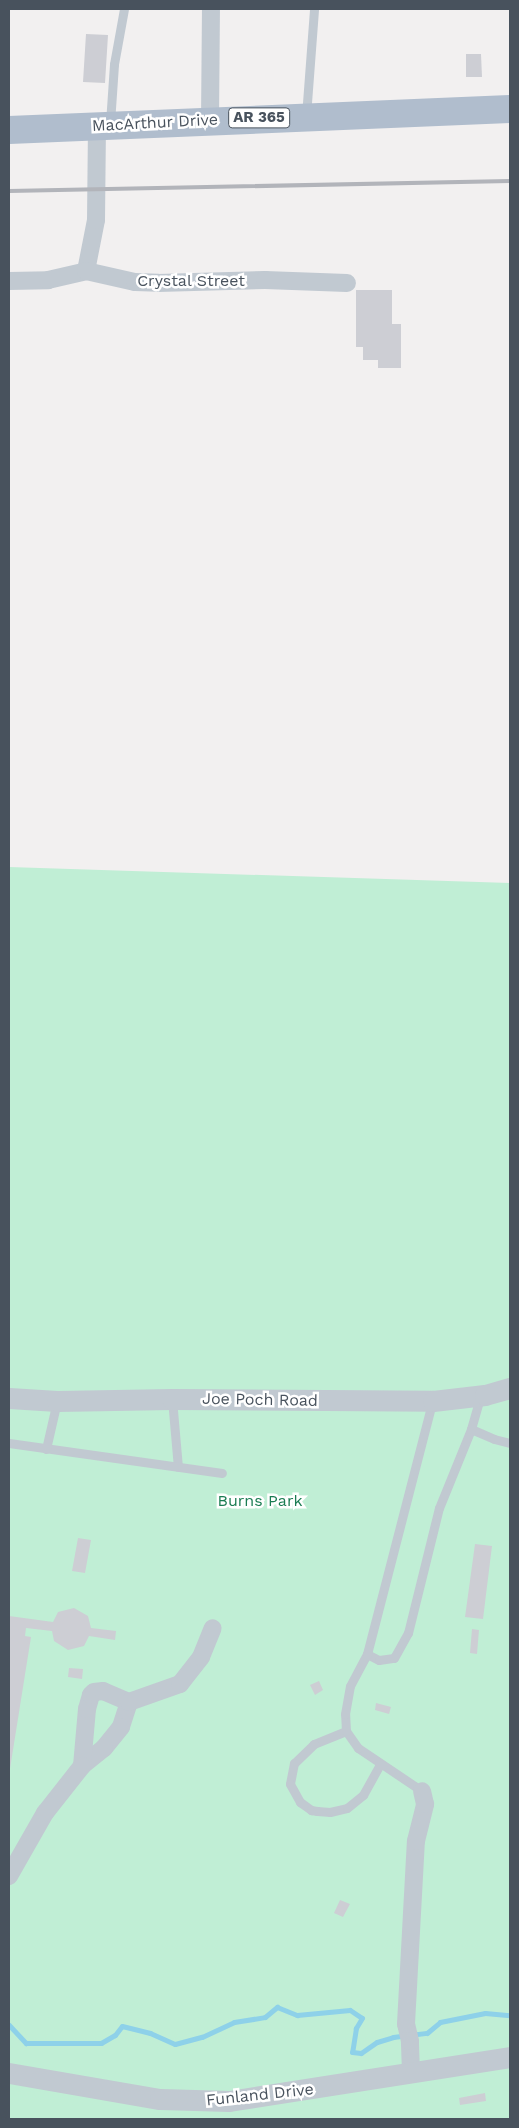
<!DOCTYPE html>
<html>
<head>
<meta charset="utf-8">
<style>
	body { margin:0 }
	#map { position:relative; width:519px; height:2128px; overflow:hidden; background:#f2f0f0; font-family:"Work Sans",sans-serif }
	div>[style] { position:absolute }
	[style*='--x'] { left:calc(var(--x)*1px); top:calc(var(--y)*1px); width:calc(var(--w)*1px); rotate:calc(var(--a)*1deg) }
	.green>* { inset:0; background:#c0eed5 }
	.stream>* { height:5px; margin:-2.5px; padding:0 2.5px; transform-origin:2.5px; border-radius:2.5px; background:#8ed1e9 }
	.building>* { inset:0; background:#cdced4 }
	.service>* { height:9px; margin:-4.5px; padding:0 4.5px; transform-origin:4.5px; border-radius:4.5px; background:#c1c9d1 }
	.minor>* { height:18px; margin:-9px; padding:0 9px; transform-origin:9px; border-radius:9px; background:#c1c9d1 }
	.tertiary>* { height:21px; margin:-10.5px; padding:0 10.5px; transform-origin:10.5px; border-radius:10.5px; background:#c1c9d1 }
	.primary>* { height:28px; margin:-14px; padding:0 14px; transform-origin:14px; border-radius:14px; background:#b0bdcd }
	.rail>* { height:4px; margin:-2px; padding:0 2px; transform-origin:2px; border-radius:2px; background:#b2b4ba }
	span { translate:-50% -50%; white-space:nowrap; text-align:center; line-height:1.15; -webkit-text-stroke:5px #fff; paint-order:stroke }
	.shield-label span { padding:1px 4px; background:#fff; border:1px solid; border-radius:4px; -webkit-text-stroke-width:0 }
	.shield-label { font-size:15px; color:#48525d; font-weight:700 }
	.street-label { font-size:16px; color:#48525d }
	.park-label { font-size:16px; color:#1a7c52 }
	.frame { position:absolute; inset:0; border:10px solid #48525d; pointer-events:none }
</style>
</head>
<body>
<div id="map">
	<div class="green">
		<i style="clip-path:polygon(9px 867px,510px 883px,510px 2119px,9px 2119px)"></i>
	</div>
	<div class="stream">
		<i style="--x:9;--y:2025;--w:25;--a:47"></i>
		<i style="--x:26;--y:2043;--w:75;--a:0"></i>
		<i style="--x:101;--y:2043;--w:16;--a:-30"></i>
		<i style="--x:115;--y:2035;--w:11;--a:-52"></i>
		<i style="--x:122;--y:2026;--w:29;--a:14"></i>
		<i style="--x:150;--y:2033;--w:27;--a:24"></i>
		<i style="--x:175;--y:2044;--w:28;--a:-15"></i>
		<i style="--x:202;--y:2037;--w:35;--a:-25"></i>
		<i style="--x:234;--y:2022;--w:31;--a:-9"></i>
		<i style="--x:265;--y:2017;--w:16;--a:-40"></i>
		<i style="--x:277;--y:2007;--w:22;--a:22"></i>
		<i style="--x:297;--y:2015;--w:53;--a:-5.4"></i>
		<i style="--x:350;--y:2010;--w:14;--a:34"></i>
		<i style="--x:362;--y:2018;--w:12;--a:121"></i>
		<i style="--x:356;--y:2028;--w:24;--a:99"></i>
		<i style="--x:352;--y:2052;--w:9;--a:6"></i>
		<i style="--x:361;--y:2053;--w:19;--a:-35"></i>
		<i style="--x:377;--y:2042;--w:17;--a:-17"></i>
		<i style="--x:393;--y:2037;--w:34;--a:-7"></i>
		<i style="--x:427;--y:2033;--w:17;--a:-40"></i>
		<i style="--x:440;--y:2022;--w:46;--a:-11.3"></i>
		<i style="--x:485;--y:2013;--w:25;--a:5"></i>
	</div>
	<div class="building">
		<i style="clip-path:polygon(86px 34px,108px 35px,105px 83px,83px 82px)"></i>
		<i style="clip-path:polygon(466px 54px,481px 54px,482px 77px,466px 77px)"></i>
		<i style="clip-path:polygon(356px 290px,392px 290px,392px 324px,401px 324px,401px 368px,378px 368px,378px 360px,363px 360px,363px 347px,356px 347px)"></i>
		<i style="clip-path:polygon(78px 1538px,91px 1540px,85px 1573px,72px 1571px)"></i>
		<i style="clip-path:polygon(475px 1544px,492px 1546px,483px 1619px,465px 1617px)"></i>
		<i style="clip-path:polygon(74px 1608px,88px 1616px,91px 1628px,116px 1631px,115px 1640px,89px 1636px,84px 1646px,68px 1650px,54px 1641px,52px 1631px,26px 1628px,25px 1636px,31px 1637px,9px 1775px,9px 1616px,53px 1622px,58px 1612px)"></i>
		<i style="clip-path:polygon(472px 1629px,479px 1630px,477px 1654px,470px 1653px)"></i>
		<i style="clip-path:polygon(69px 1668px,83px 1669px,82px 1679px,68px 1677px)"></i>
		<i style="clip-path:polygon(319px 1681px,323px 1690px,315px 1695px,310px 1685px)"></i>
		<i style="clip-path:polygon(376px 1703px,391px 1707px,389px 1714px,375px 1710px)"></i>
		<i style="clip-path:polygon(340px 1900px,350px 1904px,343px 1917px,334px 1913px)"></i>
		<i style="clip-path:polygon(485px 2093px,486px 2101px,460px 2105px,459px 2098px)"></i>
	</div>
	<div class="service">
		<i style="--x:306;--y:116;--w:107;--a:-85.7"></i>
		<i style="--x:110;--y:123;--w:59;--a:-86.1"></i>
		<i style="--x:114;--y:64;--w:56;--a:-79.7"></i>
		<i style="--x:172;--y:1399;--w:68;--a:85"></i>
		<i style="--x:471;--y:1429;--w:25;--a:23"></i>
		<i style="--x:494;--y:1439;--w:16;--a:14"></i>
		<i style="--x:9;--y:1443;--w:215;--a:8"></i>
		<i style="--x:46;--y:1449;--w:49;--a:-77.1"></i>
		<i style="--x:367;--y:1654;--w:13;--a:27"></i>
		<i style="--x:379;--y:1660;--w:15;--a:-8"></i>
		<i style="--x:394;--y:1658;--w:29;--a:-61"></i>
		<i style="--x:408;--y:1633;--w:129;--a:-76.1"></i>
		<i style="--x:439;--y:1508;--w:85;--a:-67.9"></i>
		<i style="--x:471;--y:1429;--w:33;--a:-74"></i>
		<i style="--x:346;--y:1731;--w:35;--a:158"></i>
		<i style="--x:314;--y:1744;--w:28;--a:136"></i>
		<i style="--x:294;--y:1763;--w:21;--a:101"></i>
		<i style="--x:290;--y:1784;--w:21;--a:61"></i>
		<i style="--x:300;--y:1802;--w:14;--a:36"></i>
		<i style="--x:311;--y:1810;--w:6;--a:9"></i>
		<i style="--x:317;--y:1811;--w:13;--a:4"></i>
		<i style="--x:330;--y:1812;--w:17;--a:-13"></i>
		<i style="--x:347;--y:1808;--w:21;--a:-39"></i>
		<i style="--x:363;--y:1795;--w:35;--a:-61"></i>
		<i style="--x:422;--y:1791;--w:77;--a:-146.1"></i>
		<i style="--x:358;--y:1748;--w:21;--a:-125"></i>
		<i style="--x:346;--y:1731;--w:17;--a:-93"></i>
		<i style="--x:345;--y:1714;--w:28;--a:-80"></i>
		<i style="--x:350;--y:1686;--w:36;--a:-62"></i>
		<i style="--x:367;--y:1654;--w:260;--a:-75.5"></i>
	</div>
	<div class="minor">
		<i style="--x:210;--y:120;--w:111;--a:-89.5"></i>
		<i style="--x:86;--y:271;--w:52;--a:-78.9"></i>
		<i style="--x:96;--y:220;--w:94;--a:-89.4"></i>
		<i style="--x:9;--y:281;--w:39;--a:-1"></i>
		<i style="--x:48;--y:280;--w:39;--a:-13"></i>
		<i style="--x:86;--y:271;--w:50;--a:12.7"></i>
		<i style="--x:135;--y:282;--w:23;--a:2"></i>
		<i style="--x:158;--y:283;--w:107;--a:-1.6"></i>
		<i style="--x:265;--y:280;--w:82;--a:2.1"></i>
		<i style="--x:129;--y:1702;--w:26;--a:108"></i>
		<i style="--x:121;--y:1727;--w:27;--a:129"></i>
		<i style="--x:104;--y:1748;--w:28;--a:141"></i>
		<i style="--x:82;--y:1766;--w:57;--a:-85"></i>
		<i style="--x:87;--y:1709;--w:15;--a:-74"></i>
		<i style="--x:91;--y:1695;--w:4;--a:-45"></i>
		<i style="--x:94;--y:1692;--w:9;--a:-6"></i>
		<i style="--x:103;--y:1691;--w:28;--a:23"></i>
		<i style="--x:129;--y:1702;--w:54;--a:-19.4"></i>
		<i style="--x:180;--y:1684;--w:34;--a:-52"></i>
		<i style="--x:201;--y:1657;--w:31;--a:-68"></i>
		<i style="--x:9;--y:1876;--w:73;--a:-60.3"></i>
		<i style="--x:45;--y:1813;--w:60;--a:-51.8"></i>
		<i style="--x:411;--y:2073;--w:32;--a:-92"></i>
		<i style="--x:410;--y:2041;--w:17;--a:-103"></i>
		<i style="--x:406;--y:2024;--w:183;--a:-86.9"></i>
		<i style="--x:416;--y:1841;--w:38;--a:-76"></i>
		<i style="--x:425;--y:1804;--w:13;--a:-103"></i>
	</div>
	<div class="tertiary">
		<i style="--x:9;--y:1398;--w:48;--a:3.6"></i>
		<i style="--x:57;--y:1401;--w:115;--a:-1"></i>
		<i style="--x:172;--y:1399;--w:261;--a:0.4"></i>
		<i style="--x:433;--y:1401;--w:52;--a:-6.6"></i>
		<i style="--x:485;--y:1395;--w:26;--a:-16"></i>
		<i style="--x:9;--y:2073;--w:153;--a:9.8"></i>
		<i style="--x:160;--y:2099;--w:69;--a:1.7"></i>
		<i style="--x:229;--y:2101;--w:284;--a:-8.9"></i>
	</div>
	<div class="primary">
		<i style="--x:9;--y:130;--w:501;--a:-2.4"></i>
	</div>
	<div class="rail">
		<i style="--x:9;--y:191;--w:501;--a:-1.14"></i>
	</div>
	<div class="shield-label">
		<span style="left:259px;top:118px">AR 365</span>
	</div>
	<div class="street-label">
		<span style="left:155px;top:123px;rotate:-3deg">MacArthur Drive</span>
		<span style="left:191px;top:281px">Crystal Street</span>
		<span style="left:260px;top:1400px;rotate:1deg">Joe Poch Road</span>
		<span style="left:260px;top:2095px;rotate:-6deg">Funland Drive</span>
	</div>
	<div class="park-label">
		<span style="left:260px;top:1501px">Burns Park</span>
	</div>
	<div class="frame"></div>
</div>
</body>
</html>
